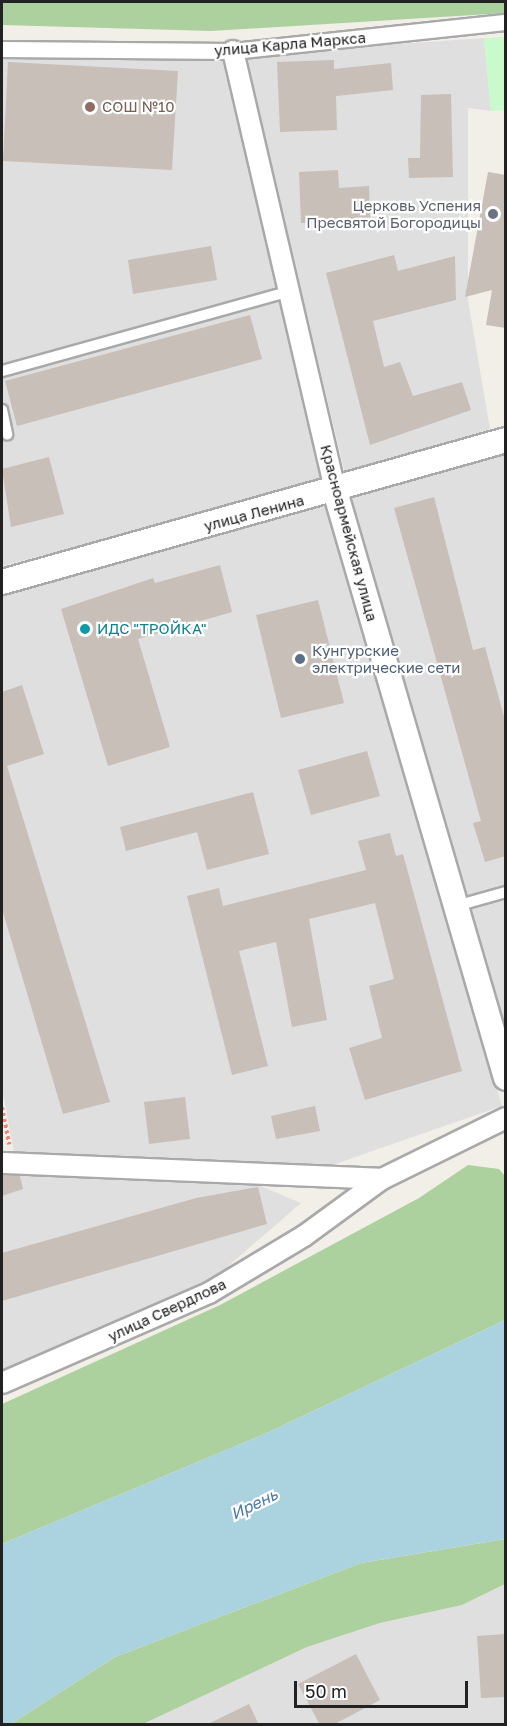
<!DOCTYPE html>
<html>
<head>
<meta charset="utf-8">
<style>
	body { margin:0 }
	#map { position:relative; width:507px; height:1726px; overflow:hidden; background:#f2efe9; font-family:"Golos Text",sans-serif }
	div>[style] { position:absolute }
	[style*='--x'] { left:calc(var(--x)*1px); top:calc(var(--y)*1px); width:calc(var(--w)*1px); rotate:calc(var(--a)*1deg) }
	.residential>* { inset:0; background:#e0dfdf }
	.forest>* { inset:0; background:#add19e }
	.park>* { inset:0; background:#c8facc }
	.water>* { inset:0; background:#aad3df }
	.building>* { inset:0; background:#c7bfb8 }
	.path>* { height:4px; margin-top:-2px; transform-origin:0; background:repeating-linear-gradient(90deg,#fa8072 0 3px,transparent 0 6px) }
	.roads { filter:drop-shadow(2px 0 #a9a9a9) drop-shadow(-2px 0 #a9a9a9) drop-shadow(0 2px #a9a9a9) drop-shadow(0 -2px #a9a9a9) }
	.service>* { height:10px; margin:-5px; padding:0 5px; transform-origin:5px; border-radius:5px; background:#fff }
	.pedestrian>* { height:15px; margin:-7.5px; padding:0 7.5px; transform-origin:7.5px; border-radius:7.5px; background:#fff }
	.minor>* { height:20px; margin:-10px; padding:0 10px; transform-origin:10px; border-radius:10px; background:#fff }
	.tertiary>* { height:24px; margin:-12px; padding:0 12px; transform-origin:12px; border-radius:12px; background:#fff }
	.dots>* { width:16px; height:16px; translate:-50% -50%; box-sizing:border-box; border:3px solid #fff; border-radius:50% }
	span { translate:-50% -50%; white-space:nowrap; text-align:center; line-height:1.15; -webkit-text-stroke:4.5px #fff; paint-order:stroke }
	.street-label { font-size:15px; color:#222 }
	.education-label { font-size:15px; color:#785e54 }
	.left { translate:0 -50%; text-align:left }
	.worship-label { font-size:15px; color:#5b616d }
	.right { translate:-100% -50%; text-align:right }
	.culture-label { font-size:15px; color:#0d838f }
	.service-label { font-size:15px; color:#4e5e75 }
	.water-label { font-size:16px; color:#4a7aab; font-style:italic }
	.frame { position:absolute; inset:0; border:3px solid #222; pointer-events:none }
	.scale { position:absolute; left:294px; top:1681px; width:174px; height:27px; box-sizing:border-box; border:3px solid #222; border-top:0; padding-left:8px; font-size:18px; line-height:21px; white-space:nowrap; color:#222; -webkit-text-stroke:4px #fff; paint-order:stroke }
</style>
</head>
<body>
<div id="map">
	<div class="residential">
		<i style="clip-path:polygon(484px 38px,491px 111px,468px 108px,468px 300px,490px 429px,345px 473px,244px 55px)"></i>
		<i style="clip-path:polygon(2px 55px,226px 57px,327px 481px,2px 566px)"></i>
		<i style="clip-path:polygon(505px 447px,505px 1030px,346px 495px)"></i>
		<i style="clip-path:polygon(330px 499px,502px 1106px,318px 1170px,14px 1152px,2px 1088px,2px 595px)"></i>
		<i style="clip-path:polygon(2px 1168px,244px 1179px,301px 1203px,204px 1287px,2px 1372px)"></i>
		<i style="clip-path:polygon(505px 1584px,505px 1724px,143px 1724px,307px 1647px,380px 1623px,462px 1605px)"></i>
	</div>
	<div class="forest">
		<i style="clip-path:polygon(2px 2px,505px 2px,506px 13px,211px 31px,2px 25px)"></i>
		<i style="clip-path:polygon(468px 1165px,499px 1169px,505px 1176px,505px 1320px,267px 1433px,2px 1544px,2px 1404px,220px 1305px,419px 1198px)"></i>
		<i style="clip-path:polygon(505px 1539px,505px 1584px,462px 1605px,380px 1623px,307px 1647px,143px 1724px,11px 1724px,115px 1657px,361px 1563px)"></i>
	</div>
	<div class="park">
		<i style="clip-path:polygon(505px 37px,505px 110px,491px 111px,484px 38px)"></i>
	</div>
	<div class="water">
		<i style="clip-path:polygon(505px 1320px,505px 1539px,361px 1563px,115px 1657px,11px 1724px,2px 1724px,2px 1544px,267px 1433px)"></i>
	</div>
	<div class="building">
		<i style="clip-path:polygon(334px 60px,334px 69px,391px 63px,393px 90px,336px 96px,337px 130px,280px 132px,277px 62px)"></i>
		<i style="clip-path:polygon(8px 62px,178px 71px,172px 170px,3px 161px)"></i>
		<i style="clip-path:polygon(451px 94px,453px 177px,409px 178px,408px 158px,420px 158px,421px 95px)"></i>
		<i style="clip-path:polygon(338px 170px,339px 188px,369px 186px,370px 221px,301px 223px,299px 172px)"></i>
		<i style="clip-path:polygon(488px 172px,506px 175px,506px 328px,486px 325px,492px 290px,465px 297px)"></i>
		<i style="clip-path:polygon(211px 246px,217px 280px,133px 294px,128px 260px)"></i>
		<i style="clip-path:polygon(394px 255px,398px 271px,455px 256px,456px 300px,373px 321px,384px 367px,400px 362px,413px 396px,462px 382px,471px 410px,370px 445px,326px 273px)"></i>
		<i style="clip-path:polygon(250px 315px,262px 359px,17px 426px,5px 381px)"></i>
		<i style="clip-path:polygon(49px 457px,64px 514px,11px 527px,2px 469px)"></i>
		<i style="clip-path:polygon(434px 497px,473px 650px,485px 647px,506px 724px,506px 856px,485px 862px,473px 823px,481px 821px,394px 508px)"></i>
		<i style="clip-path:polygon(220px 565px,232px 612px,138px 639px,170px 747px,108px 766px,61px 609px,153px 578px,155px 583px)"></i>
		<i style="clip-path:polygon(318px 600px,344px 703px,281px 718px,256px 615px)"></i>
		<i style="clip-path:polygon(22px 685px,44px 754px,7px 766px,110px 1102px,63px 1114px,2px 909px,2px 692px)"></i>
		<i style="clip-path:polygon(367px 751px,380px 796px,311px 815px,298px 770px)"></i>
		<i style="clip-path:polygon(253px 792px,269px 854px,207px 870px,197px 832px,126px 851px,120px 827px)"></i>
		<i style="clip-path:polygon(390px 833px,396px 856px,403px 854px,462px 1071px,365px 1100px,349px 1048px,382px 1038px,369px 986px,394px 979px,375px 903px,309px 919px,327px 1020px,292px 1027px,276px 942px,239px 951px,268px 1066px,232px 1075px,187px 896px,219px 888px,223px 906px,366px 870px,358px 841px)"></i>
		<i style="clip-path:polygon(185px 1097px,190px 1139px,149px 1144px,144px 1102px)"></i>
		<i style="clip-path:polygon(315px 1106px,320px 1131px,276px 1139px,271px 1116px)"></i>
		<i style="clip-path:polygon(3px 1175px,20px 1176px,23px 1189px,2px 1196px)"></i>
		<i style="clip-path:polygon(258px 1187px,267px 1224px,2px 1301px,2px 1253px,196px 1198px)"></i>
		<i style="clip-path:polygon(506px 1634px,506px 1697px,481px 1698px,477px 1636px)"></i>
		<i style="clip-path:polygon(356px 1654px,380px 1700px,333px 1725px,320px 1725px,298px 1684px)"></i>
		<i style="clip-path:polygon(249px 1704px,259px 1725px,206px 1725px)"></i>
	</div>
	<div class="path">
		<i style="--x:2;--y:1107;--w:38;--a:79"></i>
	</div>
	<div class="roads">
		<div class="service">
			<i style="--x:2;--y:371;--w:300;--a:-15.5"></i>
			<i style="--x:2;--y:410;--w:25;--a:78"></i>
			<i style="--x:456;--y:906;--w:52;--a:-15.6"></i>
		</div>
		<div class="pedestrian">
			<i style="--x:2;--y:49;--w:231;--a:0.5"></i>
			<i style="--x:233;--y:51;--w:275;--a:-6.1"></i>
		</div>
		<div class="minor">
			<i style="--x:233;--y:51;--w:452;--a:76.9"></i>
			<i style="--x:2;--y:1163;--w:380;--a:2.4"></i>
			<i style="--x:2;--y:1383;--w:226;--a:-23.5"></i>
			<i style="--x:209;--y:1293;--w:111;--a:-31"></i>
			<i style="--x:304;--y:1236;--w:97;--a:-36.2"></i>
			<i style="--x:382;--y:1179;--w:138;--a:-26.2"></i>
		</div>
		<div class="tertiary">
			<i style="--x:335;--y:491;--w:611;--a:73.76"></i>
			<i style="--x:2;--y:582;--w:524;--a:-15.73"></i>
		</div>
	</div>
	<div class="dots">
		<i style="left:90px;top:107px;background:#8d6e63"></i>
		<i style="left:493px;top:214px;background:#6b7280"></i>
		<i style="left:85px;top:629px;background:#0f9aa8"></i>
		<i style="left:300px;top:659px;background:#5c6f8a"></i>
	</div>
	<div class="street-label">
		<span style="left:290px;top:44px;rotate:-5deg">улица Карла Маркса</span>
		<span style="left:254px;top:513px;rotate:-15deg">улица Ленина</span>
		<span style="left:349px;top:533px;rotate:75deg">Красноармейская улица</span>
		<span style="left:167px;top:1310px;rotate:-25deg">улица Свердлова</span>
	</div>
	<div class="education-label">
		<span class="left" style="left:102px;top:107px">СОШ №10</span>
	</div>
	<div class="worship-label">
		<span class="right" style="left:481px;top:214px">Церковь Успения<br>Пресвятой Богородицы</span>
	</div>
	<div class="culture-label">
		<span class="left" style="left:97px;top:629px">ИДС "ТРОЙКА"</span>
	</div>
	<div class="service-label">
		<span class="left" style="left:312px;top:659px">Кунгурские<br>электрические сети</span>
	</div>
	<div class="water-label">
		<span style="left:254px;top:1504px;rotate:-26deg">Ирень</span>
	</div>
	<div class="frame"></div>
	<div class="scale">50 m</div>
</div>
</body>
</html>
